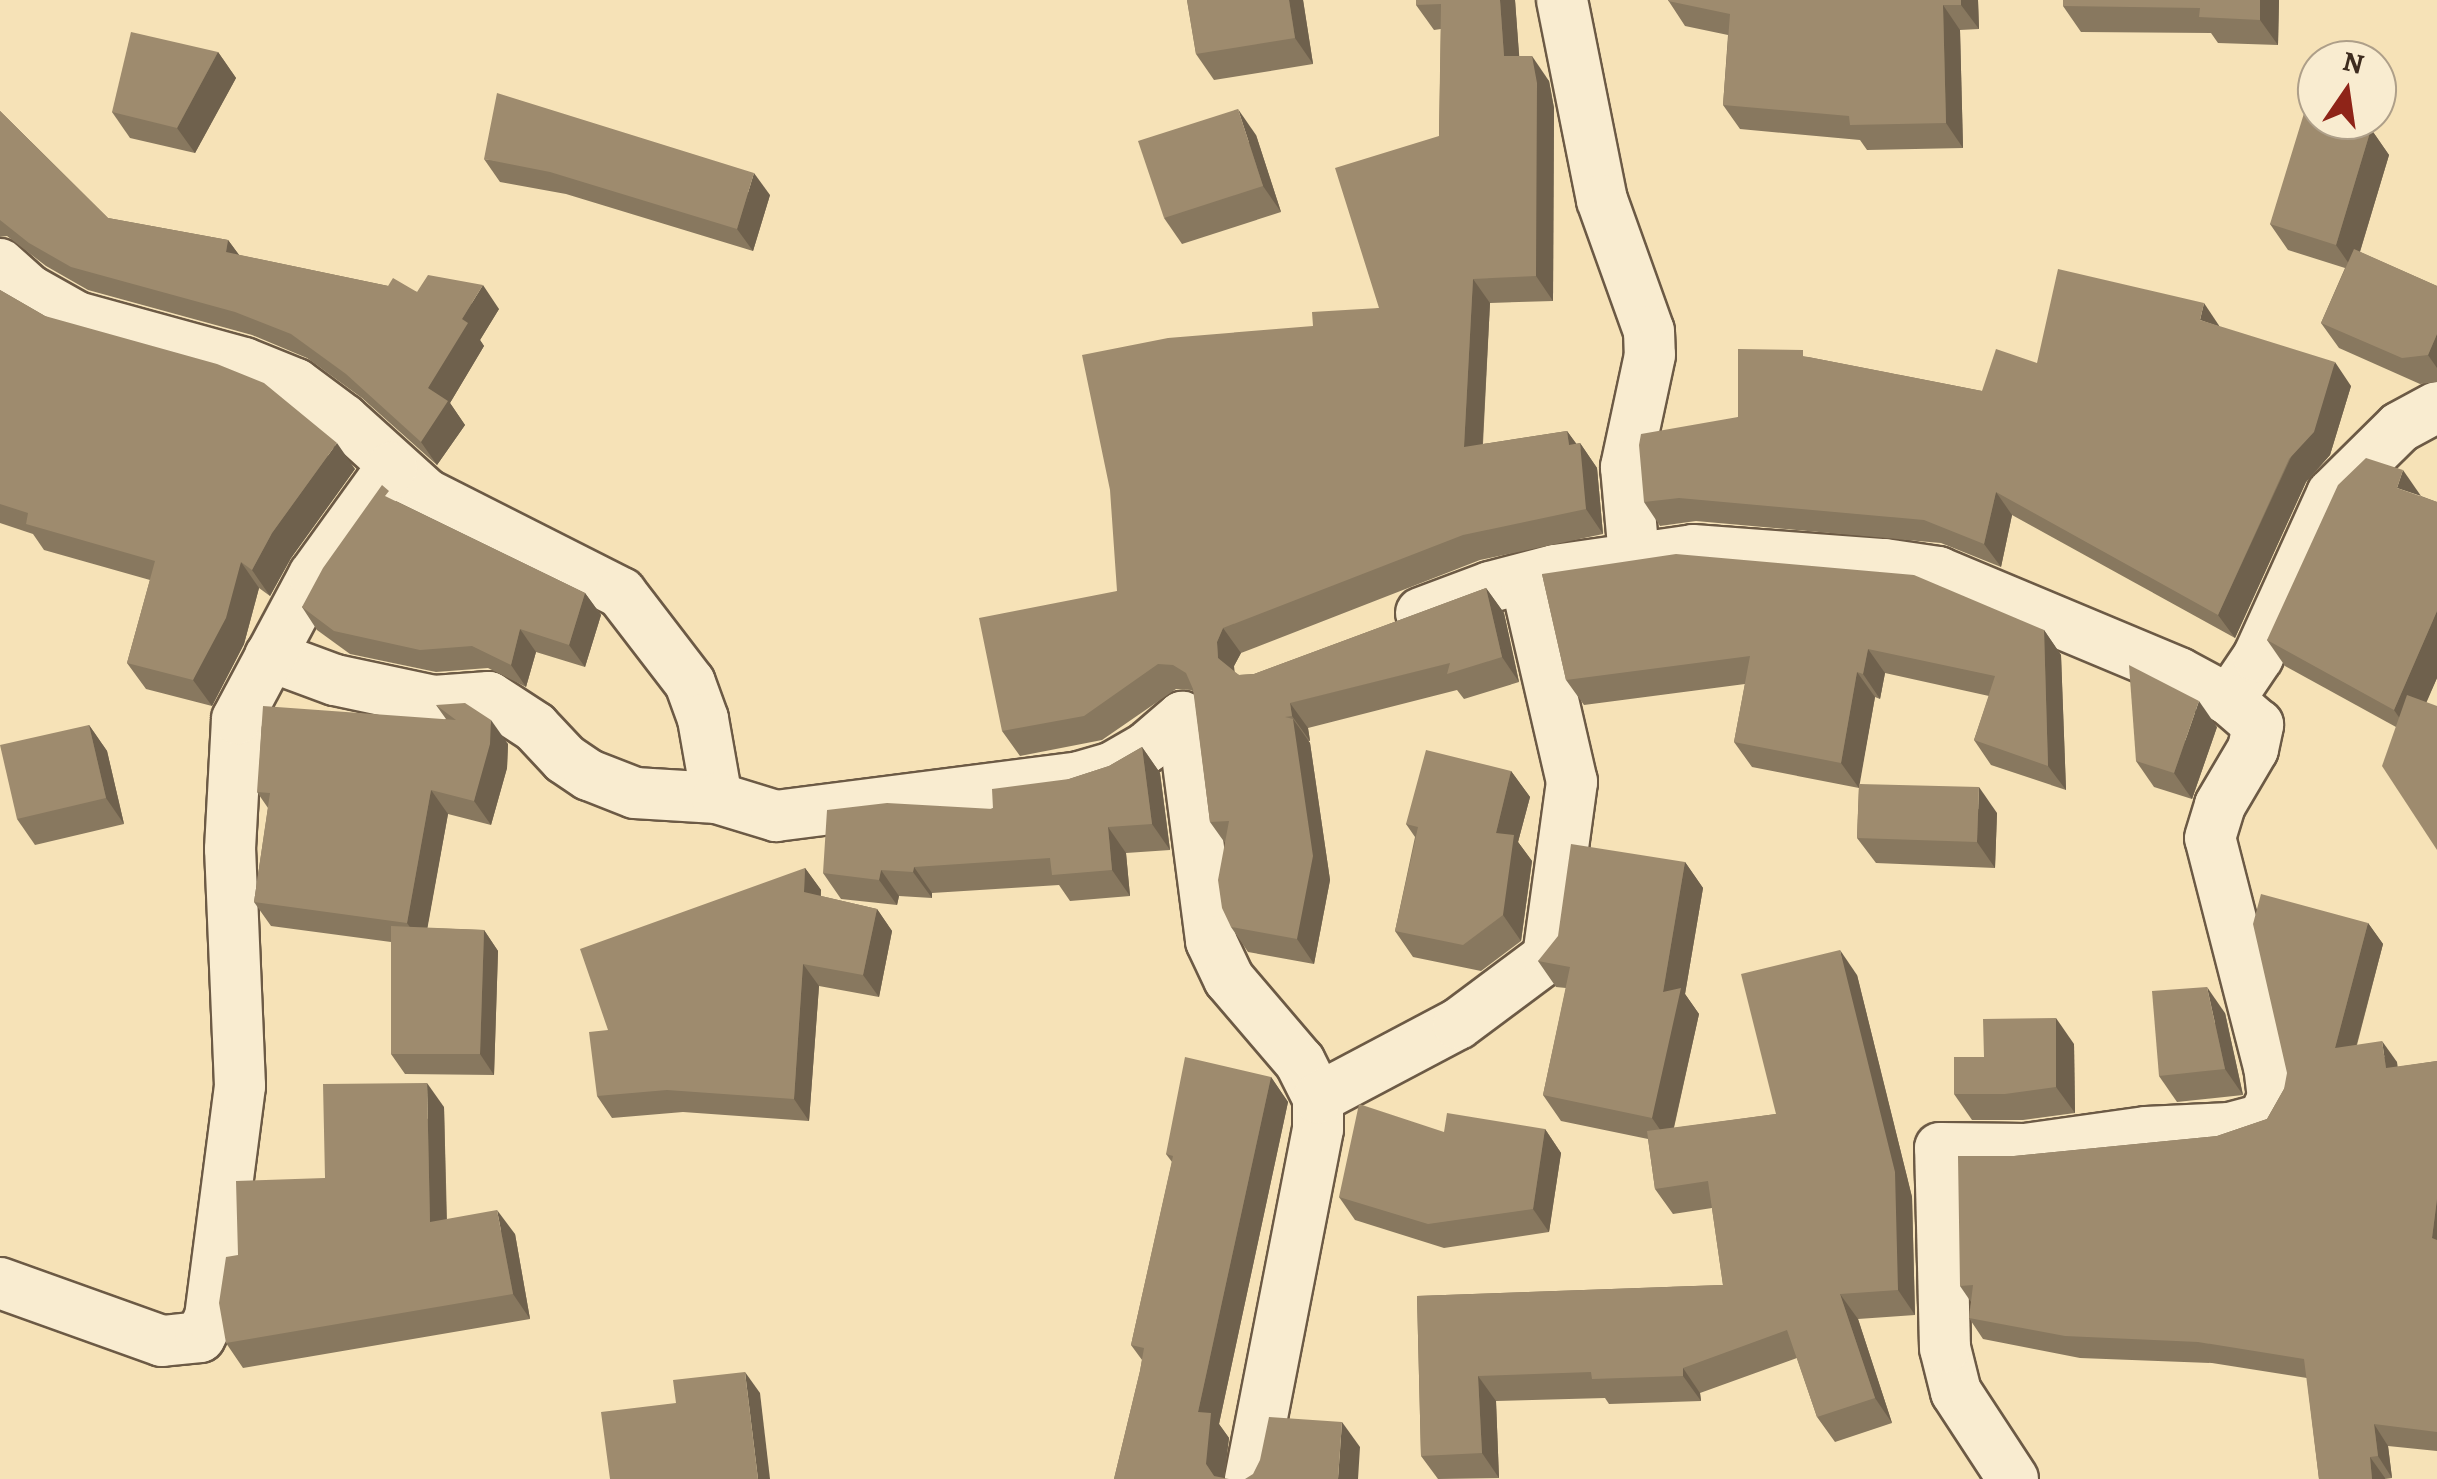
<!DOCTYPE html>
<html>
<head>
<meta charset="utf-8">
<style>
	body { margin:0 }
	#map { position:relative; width:2437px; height:1479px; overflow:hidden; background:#f6e2b7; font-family:Alegreya,serif }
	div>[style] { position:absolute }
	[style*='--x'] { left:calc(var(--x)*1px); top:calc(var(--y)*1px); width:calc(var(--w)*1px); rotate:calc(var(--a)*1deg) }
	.roads { filter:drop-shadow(2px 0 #6c5a45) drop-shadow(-2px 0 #6c5a45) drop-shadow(0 2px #6c5a45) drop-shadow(0 -2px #6c5a45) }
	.street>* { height:50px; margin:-25px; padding:0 25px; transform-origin:25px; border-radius:25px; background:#f9ecd0 }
	.wall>* { inset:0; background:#88785f }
	.shaded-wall>* { inset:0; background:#6f614d }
	.building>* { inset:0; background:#9e8b6e }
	span { translate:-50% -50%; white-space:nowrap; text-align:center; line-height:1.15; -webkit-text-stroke:8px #f9ecd0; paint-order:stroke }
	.north { position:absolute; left:2297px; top:40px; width:100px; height:100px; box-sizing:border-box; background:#f9ecd0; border:2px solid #ae9f89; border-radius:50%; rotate:13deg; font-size:28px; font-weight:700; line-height:40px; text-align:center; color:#3e2c1f }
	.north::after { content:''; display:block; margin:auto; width:35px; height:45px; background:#8f2418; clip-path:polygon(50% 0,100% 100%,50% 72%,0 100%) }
</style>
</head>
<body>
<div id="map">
	<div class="roads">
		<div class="street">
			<i style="--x:1562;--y:0;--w:204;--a:78.7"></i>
			<i style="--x:1602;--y:200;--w:139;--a:70.3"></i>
			<i style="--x:1649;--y:331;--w:24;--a:88"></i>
			<i style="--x:1650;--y:355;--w:115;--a:102.1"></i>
			<i style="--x:1626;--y:467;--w:89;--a:84.9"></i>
			<i style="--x:0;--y:264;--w:39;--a:42"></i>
			<i style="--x:29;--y:290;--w:55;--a:29.4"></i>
			<i style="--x:77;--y:317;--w:173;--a:15.4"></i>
			<i style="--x:244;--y:363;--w:56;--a:22"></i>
			<i style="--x:296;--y:384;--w:59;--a:36.7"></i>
			<i style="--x:343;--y:419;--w:112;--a:42.1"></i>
			<i style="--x:426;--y:494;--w:219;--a:26.9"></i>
			<i style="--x:621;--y:593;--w:113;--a:52.5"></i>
			<i style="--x:690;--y:683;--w:38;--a:70"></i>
			<i style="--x:703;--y:719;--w:80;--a:80"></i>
			<i style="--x:1421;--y:613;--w:74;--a:-20.6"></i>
			<i style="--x:1490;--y:587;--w:67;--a:-14.7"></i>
			<i style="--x:1555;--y:570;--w:139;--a:-8.2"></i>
			<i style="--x:1693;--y:550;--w:192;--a:4.2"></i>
			<i style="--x:1884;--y:564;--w:55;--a:8.4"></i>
			<i style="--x:1938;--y:572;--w:261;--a:22.7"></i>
			<i style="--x:2179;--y:673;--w:57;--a:28.4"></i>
			<i style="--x:2229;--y:700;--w:52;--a:-56"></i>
			<i style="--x:2258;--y:657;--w:179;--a:-65.6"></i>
			<i style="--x:2332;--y:494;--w:95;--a:-44.6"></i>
			<i style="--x:2400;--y:427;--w:42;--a:-28.4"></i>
			<i style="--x:270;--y:656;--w:69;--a:20.3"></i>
			<i style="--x:335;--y:680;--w:101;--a:12"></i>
			<i style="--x:434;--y:701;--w:55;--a:-4.2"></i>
			<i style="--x:489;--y:697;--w:55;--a:33.1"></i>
			<i style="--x:535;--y:727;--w:44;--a:46.8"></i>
			<i style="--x:565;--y:759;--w:29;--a:34"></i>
			<i style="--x:589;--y:775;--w:49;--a:21.4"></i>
			<i style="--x:635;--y:793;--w:82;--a:3.5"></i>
			<i style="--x:717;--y:798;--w:62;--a:17"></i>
			<i style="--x:776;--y:816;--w:305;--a:-7.3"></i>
			<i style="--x:1079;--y:777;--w:35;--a:-16"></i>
			<i style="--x:1113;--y:767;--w:38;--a:-30"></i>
			<i style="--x:1146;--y:748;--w:48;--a:-40.7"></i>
			<i style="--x:1182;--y:717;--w:226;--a:82.6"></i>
			<i style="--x:1211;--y:941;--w:42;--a:64.7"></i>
			<i style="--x:1229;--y:979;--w:109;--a:49.5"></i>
			<i style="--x:1300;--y:1062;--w:40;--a:63.4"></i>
			<i style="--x:1318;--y:1098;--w:31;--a:90"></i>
			<i style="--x:1318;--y:1129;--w:357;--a:101"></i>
			<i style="--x:1318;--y:1098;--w:158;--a:-27.9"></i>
			<i style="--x:1458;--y:1024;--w:112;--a:-36.7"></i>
			<i style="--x:1548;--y:957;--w:177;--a:-82.2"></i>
			<i style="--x:1572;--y:782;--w:209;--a:-103"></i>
			<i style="--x:0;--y:1283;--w:172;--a:19.7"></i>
			<i style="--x:162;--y:1341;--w:38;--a:-6"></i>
			<i style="--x:200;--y:1337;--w:22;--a:-63"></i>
			<i style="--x:210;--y:1317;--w:233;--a:-82.6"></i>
			<i style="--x:240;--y:1086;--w:237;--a:-92.4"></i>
			<i style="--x:230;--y:849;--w:130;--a:-86.9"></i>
			<i style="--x:237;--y:719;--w:163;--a:-61.9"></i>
			<i style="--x:314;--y:575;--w:133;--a:-54.2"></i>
			<i style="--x:2013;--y:1479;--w:104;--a:-123.2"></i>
			<i style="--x:1956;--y:1392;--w:45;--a:-104"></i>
			<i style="--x:1945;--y:1348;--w:200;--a:-91.4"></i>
			<i style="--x:1940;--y:1148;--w:85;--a:0.7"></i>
			<i style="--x:2025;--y:1149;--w:122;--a:-8"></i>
			<i style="--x:2146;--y:1132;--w:84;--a:-2.7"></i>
			<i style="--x:2230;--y:1128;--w:34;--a:-15"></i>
			<i style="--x:2263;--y:1119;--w:23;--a:-65"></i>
			<i style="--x:2273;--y:1098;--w:31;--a:-97"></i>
			<i style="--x:2269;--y:1067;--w:236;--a:-104.4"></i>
			<i style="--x:2210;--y:838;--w:34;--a:-73"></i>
			<i style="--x:2220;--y:805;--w:65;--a:-59.5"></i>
			<i style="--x:2253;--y:749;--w:25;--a:-78"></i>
			<i style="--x:2258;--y:725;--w:38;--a:-139"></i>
		</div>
	</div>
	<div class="wall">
		<i style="clip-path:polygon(1187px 0,1303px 0,1313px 64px,1214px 80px,1196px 54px)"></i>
		<i style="clip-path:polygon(1416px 0,1515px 0,1519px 56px,1549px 81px,1554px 108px,1553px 301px,1490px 303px,1483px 444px,1567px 431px,1576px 444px,1580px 443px,1597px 468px,1603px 534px,1480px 560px,1241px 653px,1234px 666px,1234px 672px,1239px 675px,1254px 674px,1486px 588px,1504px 613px,1519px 682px,1464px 699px,1457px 690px,1308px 728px,1310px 741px,1308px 741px,1310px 743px,1330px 880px,1314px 964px,1248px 952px,1231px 927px,1225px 843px,1210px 822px,1194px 692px,1191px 690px,1176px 689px,1102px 740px,1020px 756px,1002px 731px,1117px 591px,1313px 326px,1379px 308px,1439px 136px,1441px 29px,1434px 30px,1416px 5px)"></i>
		<i style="clip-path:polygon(1668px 0,1978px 0,1979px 29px,1960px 30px,1963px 148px,1867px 150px,1860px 140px,1740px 129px,1723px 105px,1728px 35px,1685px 26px)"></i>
		<i style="clip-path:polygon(2063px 0,2279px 0,2278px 45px,2218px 43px,2211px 33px,2081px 32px,2063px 6px)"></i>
		<i style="clip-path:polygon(218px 52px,236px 78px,195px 153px,130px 138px,112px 112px)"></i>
		<i style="clip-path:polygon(0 111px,108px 218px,228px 240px,239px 255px,499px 309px,480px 340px,484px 346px,450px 403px,465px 425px,437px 465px,362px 398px,307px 358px,252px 335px,88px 290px,46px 266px,7px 236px,0 237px)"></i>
		<i style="clip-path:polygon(2371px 129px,2389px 155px,2360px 252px,2437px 286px,2437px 382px,2420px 384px,2339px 348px,2321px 323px,2345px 268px,2288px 250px,2270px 224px)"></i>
		<i style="clip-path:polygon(1256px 135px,1281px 212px,1182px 244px,1164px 218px)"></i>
		<i style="clip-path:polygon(484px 159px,770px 195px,753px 251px,566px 194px,500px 182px)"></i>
		<i style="clip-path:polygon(0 290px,45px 316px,355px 469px,291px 558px,270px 596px,259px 588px,244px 644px,212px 706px,146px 689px,127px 663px,150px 580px,44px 550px,33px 534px,0 523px)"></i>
		<i style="clip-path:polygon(2220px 327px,2351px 386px,2330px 455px,2306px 482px,2235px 638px,2012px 515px,2001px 567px,1941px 543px,1696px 521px,1660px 526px,1644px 502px,1738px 417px,1808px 357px,1982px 391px,2037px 363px)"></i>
		<i style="clip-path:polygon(2421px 496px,2437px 502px,2437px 678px,2426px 702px,2396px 727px,2285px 666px,2267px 640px)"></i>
		<i style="clip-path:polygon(396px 501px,585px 593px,601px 615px,585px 667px,536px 652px,526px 687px,488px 668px,436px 672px,350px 654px,317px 630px,302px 607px)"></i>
		<i style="clip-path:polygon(1542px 574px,2044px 630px,2061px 655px,2066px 790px,1991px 765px,1974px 740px,1989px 696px,1885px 673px,1880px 699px,1875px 697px,1859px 784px,1997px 813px,1995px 868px,1876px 863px,1857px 838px,1859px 788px,1752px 767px,1734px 742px,1745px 684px,1584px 705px,1566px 680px)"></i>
		<i style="clip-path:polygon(436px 705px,508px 744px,507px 768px,491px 825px,448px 814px,427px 928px,484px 930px,498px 951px,494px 1075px,405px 1074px,391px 1054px,391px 942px,271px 926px,254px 902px,268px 808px,257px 792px,446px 719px)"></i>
		<i style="clip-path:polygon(89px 725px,107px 751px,124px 824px,35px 845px,17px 819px)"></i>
		<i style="clip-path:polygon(2217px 727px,2192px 799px,2154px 787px,2136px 761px)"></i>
		<i style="clip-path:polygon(1142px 747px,1160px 773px,1170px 850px,1126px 853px,1130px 896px,1070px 901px,1059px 885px,932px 893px,932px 898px,899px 896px,897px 905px,841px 899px,823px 873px,1069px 779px,1109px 766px)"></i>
		<i style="clip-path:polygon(1511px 771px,1530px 797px,1518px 842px,1532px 861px,1521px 941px,1481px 971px,1413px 957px,1395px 931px,1415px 837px,1406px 824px)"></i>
		<i style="clip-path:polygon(1685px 862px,1703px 888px,1685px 994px,1699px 1014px,1674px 1128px,1776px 1114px,1857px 975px,1912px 1197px,1915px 1315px,1858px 1319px,1892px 1423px,1835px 1442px,1817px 1417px,1797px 1358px,1700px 1393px,1701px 1401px,1609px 1404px,1605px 1398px,1496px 1401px,1499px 1478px,1438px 1479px,1421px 1456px,1417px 1296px,1723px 1285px,1712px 1208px,1673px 1214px,1655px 1189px,1648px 1139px,1561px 1121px,1543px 1095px,1566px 988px,1556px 987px,1538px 961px)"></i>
		<i style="clip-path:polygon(805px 868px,821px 890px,821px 896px,877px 909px,892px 931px,879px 997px,819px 986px,809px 1121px,683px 1112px,612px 1118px,597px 1096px,608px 1030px)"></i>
		<i style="clip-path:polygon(2368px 923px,2383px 944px,2357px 1045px,2397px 1062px,2397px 1067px,2437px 1061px,2437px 1451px,2388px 1446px,2392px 1478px,2385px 1479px,2319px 1479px,2307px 1378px,2212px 1363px,2080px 1358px,1983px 1339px,1969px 1318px,1971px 1302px,1960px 1286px,2014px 1156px,2217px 1136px,2267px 1119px,2284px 1089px)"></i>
		<i style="clip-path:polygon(2225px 1013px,2243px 1095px,2177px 1102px,2159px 1076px)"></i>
		<i style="clip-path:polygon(2074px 1044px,2075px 1113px,2023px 1120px,1972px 1120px,1954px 1094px,1984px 1057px)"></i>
		<i style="clip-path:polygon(1271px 1077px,1288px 1102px,1219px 1424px,1229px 1438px,1224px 1478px,1114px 1479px,1140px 1371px,1142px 1360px,1131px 1345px,1172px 1162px,1166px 1154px)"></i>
		<i style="clip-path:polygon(444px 1107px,447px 1219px,515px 1234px,530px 1319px,243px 1368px,226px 1343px,238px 1255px)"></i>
		<i style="clip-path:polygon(1545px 1129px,1561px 1153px,1549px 1232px,1444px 1248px,1355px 1220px,1339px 1197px)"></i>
	</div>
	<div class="shaded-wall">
		<i style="clip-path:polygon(1289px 0,1303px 0,1313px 64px,1295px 38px)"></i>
		<i style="clip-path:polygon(1500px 0,1515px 0,1521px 80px,1504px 56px)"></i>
		<i style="clip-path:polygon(1961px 0,1978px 0,1979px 29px,1961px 5px)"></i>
		<i style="clip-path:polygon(2260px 0,2279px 0,2278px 45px,2260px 20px)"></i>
		<i style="clip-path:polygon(1943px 5px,1960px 30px,1963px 148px,1946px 123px)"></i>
		<i style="clip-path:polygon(218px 52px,236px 78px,195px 153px,177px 128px)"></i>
		<i style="clip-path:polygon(1532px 56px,1549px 81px,1554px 108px,1553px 301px,1536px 276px)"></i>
		<i style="clip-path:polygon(1238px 109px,1256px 135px,1281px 212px,1263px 186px)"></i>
		<i style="clip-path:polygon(2371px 129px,2389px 155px,2354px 271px,2336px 245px)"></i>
		<i style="clip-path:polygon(754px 173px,770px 195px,753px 251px,737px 229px)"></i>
		<i style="clip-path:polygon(228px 240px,245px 263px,226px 252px)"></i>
		<i style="clip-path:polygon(1473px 279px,1490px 303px,1481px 472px,1464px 447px)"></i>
		<i style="clip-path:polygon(483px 285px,499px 309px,480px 340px,484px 346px,450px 403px,465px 425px,437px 465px,421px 442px,428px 388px,462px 319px)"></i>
		<i style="clip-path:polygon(2204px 303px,2220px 327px,2200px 320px)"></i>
		<i style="clip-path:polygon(2437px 334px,2437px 368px,2428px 355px)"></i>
		<i style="clip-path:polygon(2335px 362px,2351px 386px,2330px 455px,2306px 482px,2235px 638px,2218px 615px)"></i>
		<i style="clip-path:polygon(1567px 431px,1581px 450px,1580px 443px,1597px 468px,1603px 534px,1586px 509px,1569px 445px)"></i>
		<i style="clip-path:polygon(337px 443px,355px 469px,291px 558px,270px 596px,252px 570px,272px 533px)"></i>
		<i style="clip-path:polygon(2403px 470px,2421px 496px,2397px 488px)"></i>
		<i style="clip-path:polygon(1996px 492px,2012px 515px,2001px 567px,1984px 544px)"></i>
		<i style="clip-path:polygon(241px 562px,259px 588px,244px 644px,212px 706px,193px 680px)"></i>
		<i style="clip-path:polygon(1486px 588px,1504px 613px,1519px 682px,1502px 657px)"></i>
		<i style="clip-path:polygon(585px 593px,601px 615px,585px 667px,569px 645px)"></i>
		<i style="clip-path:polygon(2437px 611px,2437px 678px,2412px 736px,2394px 710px)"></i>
		<i style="clip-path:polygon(1223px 628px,1241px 653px,1234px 666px,1236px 683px,1218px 658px,1217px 642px)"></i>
		<i style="clip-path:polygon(520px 629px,536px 652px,526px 687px,511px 665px)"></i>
		<i style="clip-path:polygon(2044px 630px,2061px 655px,2066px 790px,2048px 766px)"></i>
		<i style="clip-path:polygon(1868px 649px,1885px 673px,1880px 699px,1863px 674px)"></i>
		<i style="clip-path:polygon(1857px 672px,1875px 697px,1859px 788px,1841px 763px)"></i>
		<i style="clip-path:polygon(2199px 701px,2217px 727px,2192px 799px,2174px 773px)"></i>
		<i style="clip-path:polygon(1290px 703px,1308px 728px,1310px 741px,1292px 716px)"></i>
		<i style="clip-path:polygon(1293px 719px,1310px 743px,1330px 880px,1314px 964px,1297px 939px)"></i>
		<i style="clip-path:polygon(491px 720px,508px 744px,507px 768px,491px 825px,474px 801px)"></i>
		<i style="clip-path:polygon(89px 725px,107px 751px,124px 824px,106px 798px)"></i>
		<i style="clip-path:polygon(1142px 747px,1160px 773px,1170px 850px,1152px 824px)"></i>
		<i style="clip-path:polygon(1511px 771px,1530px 797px,1518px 842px,1532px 861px,1521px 941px,1503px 915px,1496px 833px)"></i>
		<i style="clip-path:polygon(1979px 787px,1997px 813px,1995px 868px,1977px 842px)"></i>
		<i style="clip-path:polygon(431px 790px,448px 814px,424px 947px,407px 923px)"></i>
		<i style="clip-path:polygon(1108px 827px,1126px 853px,1130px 896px,1112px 870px)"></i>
		<i style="clip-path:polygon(1685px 862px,1703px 888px,1685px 994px,1699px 1014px,1670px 1144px,1652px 1118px,1663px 992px)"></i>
		<i style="clip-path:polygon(914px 867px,932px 893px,932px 898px,913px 872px)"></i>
		<i style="clip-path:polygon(805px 868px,821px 890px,819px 914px,804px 892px)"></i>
		<i style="clip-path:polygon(881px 870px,899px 896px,897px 905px,879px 880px)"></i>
		<i style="clip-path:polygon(877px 909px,892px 931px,879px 997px,863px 975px)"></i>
		<i style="clip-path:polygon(2368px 923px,2383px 944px,2350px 1069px,2335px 1048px)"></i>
		<i style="clip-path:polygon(484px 930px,498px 951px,494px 1075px,480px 1054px)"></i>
		<i style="clip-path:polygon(1840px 950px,1857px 975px,1912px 1197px,1915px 1315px,1898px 1290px)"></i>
		<i style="clip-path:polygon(803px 964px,819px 986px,809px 1121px,794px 1099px)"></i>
		<i style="clip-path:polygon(2207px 987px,2225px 1013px,2243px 1095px,2225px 1069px)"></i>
		<i style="clip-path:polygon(2056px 1018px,2074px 1044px,2075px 1113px,2056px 1087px)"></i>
		<i style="clip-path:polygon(2382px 1041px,2397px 1062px,2401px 1089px,2386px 1068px)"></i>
		<i style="clip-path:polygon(1271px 1077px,1288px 1102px,1219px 1424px,1229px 1438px,1224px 1479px,1216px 1479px,1206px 1464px,1198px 1412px)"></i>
		<i style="clip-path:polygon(427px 1083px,444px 1107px,447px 1246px,430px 1222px)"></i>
		<i style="clip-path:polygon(1545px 1129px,1561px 1153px,1549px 1232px,1533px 1209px)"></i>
		<i style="clip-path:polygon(2437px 1199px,2437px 1246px,2432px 1238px)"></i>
		<i style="clip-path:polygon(497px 1210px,515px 1234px,530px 1319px,513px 1294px)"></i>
		<i style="clip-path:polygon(1840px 1294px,1858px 1319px,1892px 1423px,1875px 1398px)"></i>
		<i style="clip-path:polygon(1683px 1368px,1700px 1393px,1701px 1401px,1683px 1376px)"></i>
		<i style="clip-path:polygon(745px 1372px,760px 1393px,770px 1479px,758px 1479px)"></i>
		<i style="clip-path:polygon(1478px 1376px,1496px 1401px,1499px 1478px,1482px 1453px)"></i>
		<i style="clip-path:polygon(1342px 1422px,1360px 1447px,1358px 1479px,1338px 1479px)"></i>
		<i style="clip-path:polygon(2374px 1424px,2388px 1446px,2392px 1478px,2378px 1456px)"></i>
		<i style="clip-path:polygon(2370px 1457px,2385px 1478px,2385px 1479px,2372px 1479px)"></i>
	</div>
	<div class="building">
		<i style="clip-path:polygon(1187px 0,1289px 0,1295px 38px,1196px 54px)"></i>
		<i style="clip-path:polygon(1416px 0,1500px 0,1504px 56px,1532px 56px,1537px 83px,1536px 276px,1473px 279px,1464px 447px,1567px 431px,1569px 445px,1580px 443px,1586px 509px,1463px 535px,1223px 628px,1217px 642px,1218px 658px,1239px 675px,1254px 674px,1486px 588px,1502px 657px,1447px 674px,1450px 663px,1290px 703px,1292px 716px,1285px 717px,1293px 719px,1313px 856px,1297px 939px,1231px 927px,1222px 908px,1218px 880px,1229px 821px,1210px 822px,1193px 689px,1186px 673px,1173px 665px,1158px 664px,1084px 716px,1002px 731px,979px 618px,1117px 591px,1110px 490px,1082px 355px,1168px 338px,1313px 326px,1312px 312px,1379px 308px,1335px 168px,1439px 136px,1441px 4px,1416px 5px)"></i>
		<i style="clip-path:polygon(1668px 0,1961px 0,1961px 5px,1943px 5px,1946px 123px,1850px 125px,1849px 116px,1723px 105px,1730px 14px,1668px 1px)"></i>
		<i style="clip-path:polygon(2063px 0,2260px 0,2260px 20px,2199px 17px,2200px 8px,2063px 6px)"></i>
		<i style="clip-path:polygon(131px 32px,218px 52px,177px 128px,112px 112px)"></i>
		<i style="clip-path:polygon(497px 93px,754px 173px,737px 229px,550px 172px,484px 159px)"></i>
		<i style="clip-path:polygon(1238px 109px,1263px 186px,1164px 218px,1138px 141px)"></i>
		<i style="clip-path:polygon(2305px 110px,2317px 113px,2317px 120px,2340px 120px,2371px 129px,2336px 245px,2270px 224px)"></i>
		<i style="clip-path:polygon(0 111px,108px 218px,228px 240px,226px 252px,388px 286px,393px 278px,417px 292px,428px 275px,483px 285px,462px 319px,468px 323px,428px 388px,448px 401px,421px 442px,346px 374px,291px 334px,235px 312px,71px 267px,29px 243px,0 220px)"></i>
		<i style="clip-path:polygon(2354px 249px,2437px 286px,2437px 334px,2428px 355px,2402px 358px,2321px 323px)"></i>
		<i style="clip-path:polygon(2058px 269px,2204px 303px,2200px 320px,2335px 362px,2314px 432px,2289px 459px,2218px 615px,1996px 492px,1984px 544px,1924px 520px,1679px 498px,1644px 502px,1639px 445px,1641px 434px,1738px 417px,1738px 349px,1803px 350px,1803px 356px,1982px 391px,1996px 349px,2037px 363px)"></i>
		<i style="clip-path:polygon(0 290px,45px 316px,217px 364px,264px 383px,337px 443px,272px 533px,252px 570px,241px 562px,226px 618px,193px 680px,127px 663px,155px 561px,26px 524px,28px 513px,0 504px)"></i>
		<i style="clip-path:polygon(2366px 458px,2403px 470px,2397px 488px,2437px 502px,2437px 611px,2394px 710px,2267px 640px,2338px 485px)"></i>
		<i style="clip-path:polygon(382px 485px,389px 491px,385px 496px,585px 593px,569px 645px,520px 629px,511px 665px,472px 646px,420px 650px,334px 631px,302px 607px,323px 568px)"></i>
		<i style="clip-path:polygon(1676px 554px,1914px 575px,2044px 630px,2048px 766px,1974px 740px,1995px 676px,1868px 649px,1863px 674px,1857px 672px,1841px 763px,1734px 742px,1750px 656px,1566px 680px,1542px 574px)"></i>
		<i style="clip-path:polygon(2129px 665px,2199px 701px,2174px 773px,2136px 761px)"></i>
		<i style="clip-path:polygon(2407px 695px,2437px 706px,2437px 850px,2382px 766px)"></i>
		<i style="clip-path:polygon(465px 703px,491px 720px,490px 744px,474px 801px,431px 790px,407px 923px,254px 902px,270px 793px,257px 792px,263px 706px,456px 720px,436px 705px)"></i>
		<i style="clip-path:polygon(89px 725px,106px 798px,17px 819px,0 745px)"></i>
		<i style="clip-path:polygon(1142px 747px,1152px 824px,1108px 827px,1112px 870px,1052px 875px,1050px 858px,914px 867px,913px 872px,881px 870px,879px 880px,823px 873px,827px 810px,887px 803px,993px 809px,992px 789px,1069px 779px,1109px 766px)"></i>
		<i style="clip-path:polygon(1426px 750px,1511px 771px,1496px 833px,1514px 835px,1503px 915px,1463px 945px,1395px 931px,1418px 827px,1406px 824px)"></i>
		<i style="clip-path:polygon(1859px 784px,1979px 787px,1977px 842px,1857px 838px)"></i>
		<i style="clip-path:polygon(1571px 844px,1685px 862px,1663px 992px,1681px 988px,1652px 1118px,1543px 1095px,1570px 967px,1538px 961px,1558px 936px)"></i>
		<i style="clip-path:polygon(805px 868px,804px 892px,877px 909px,863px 975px,803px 964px,794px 1099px,667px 1090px,597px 1096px,589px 1032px,608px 1030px,580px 949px)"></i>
		<i style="clip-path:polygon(2261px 894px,2368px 923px,2335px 1048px,2382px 1041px,2386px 1068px,2437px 1061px,2437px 1199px,2432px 1238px,2437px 1240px,2437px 1432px,2374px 1424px,2378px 1456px,2370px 1457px,2372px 1479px,2319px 1479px,2304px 1359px,2198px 1342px,2065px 1336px,1969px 1318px,1973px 1285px,1960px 1286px,1958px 1156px,2014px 1156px,2217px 1136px,2267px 1119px,2284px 1089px,2287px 1073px,2253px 924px)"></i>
		<i style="clip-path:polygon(391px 926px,484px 930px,480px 1054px,391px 1054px)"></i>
		<i style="clip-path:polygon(1840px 950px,1895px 1172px,1898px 1290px,1840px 1294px,1875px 1398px,1817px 1417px,1787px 1330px,1683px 1368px,1683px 1376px,1592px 1379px,1591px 1372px,1478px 1376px,1482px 1453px,1421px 1456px,1417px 1296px,1723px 1285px,1708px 1181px,1655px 1189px,1647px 1131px,1776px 1114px,1741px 974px)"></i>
		<i style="clip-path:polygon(2207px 987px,2225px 1069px,2159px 1076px,2152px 991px)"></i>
		<i style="clip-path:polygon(2056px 1018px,2056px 1087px,2005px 1094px,1954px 1094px,1954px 1057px,1984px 1057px,1983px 1019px)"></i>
		<i style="clip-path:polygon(1185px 1057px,1271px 1077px,1198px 1412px,1211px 1413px,1206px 1464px,1214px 1476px,1229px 1479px,1114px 1479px,1140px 1371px,1144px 1348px,1131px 1345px,1173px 1156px,1166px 1154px)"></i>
		<i style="clip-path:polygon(427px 1083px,430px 1222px,497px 1210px,513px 1294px,226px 1343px,219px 1303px,226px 1257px,238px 1255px,236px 1181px,325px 1178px,323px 1084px)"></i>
		<i style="clip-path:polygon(1359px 1104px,1444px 1132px,1447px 1113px,1545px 1129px,1533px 1209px,1428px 1224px,1339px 1197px)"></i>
		<i style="clip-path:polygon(745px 1372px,758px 1479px,610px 1479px,601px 1412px,676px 1403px,673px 1380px)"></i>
		<i style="clip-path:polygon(1269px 1417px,1342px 1422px,1338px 1479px,1245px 1479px,1253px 1474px,1260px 1460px)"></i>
	</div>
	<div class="north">N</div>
</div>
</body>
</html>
